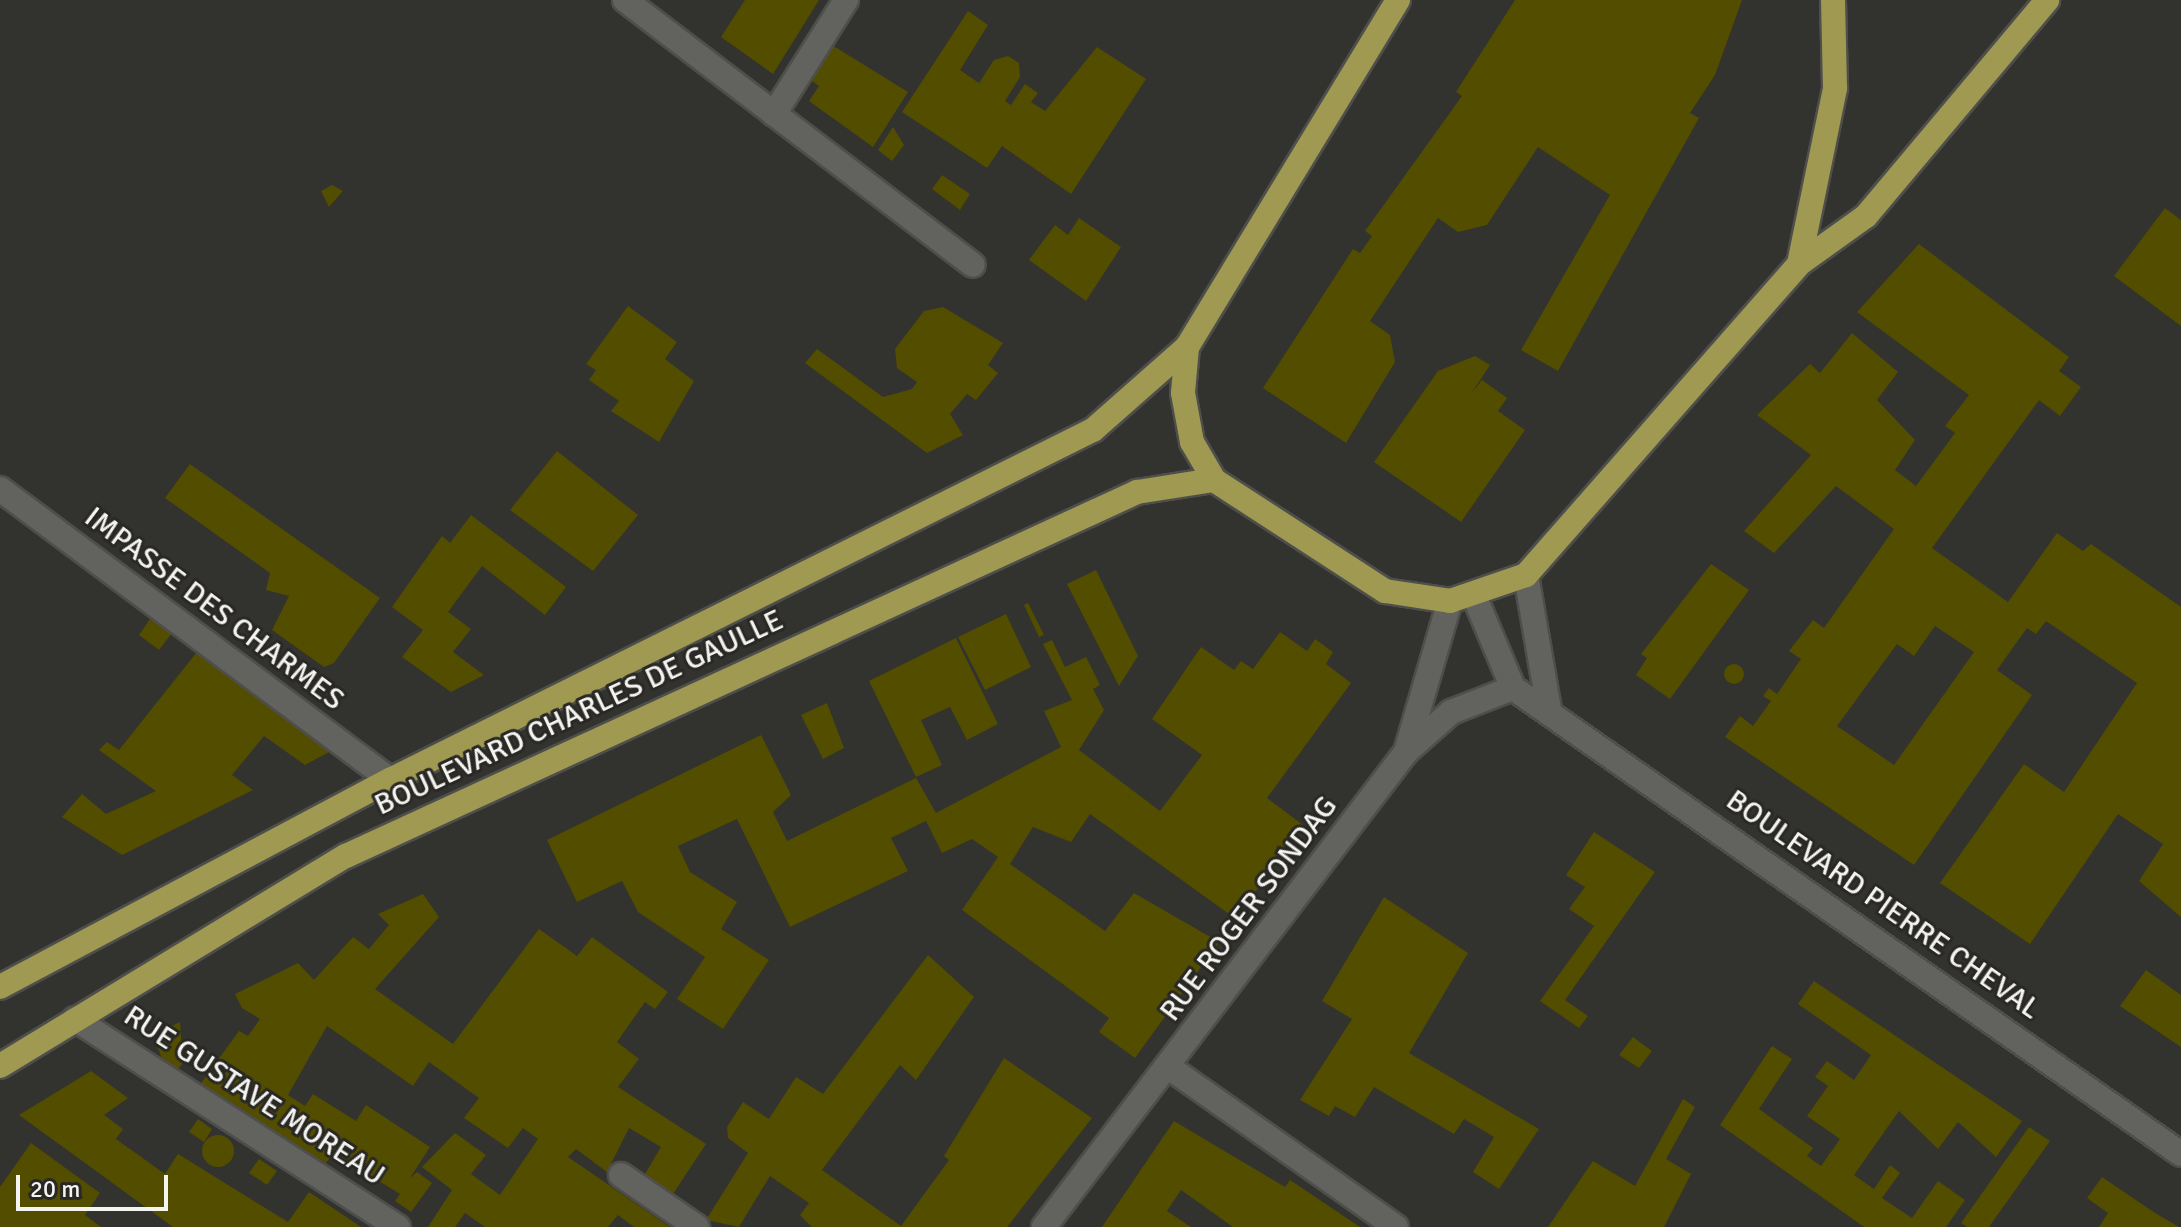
<!DOCTYPE html>
<html>
<head>
<meta charset="utf-8">
<style>
	body { margin:0 }
	#map { position:relative; width:2181px; height:1227px; overflow:hidden; background:#32322e; font-family:Signika,sans-serif }
	div>[style] { position:absolute }
	[style*='--x'] { left:calc(var(--x)*1px); top:calc(var(--y)*1px); width:calc(var(--w)*1px); rotate:calc(var(--a)*1deg) }
	.building>* { inset:0; background:#534d00 }
	.round { border-radius:50% }
	.roads { filter:drop-shadow(2px 0 #4e4e4b) drop-shadow(-2px 0 #4e4e4b) drop-shadow(0 2px #4e4e4b) drop-shadow(0 -2px #4e4e4b) }
	.minor>* { height:24px; margin:-12px; padding:0 12px; transform-origin:12px; border-radius:12px; background:#62625e }
	.major>* { height:24px; margin:-12px; padding:0 12px; transform-origin:12px; border-radius:12px; background:#9f9951 }
	span { translate:-50% -50%; white-space:nowrap; text-align:center; line-height:1.15; -webkit-text-stroke:6px #292825; paint-order:stroke }
	.street-label { font-size:30px; color:#f4f4f1 }
	.scale { position:absolute; left:16px; top:1175px; width:152px; height:36px; box-sizing:border-box; border:4px solid #f4f4f1; border-top:0; padding-left:10px; font-size:24px; line-height:28px; white-space:nowrap; color:#f4f4f1; -webkit-text-stroke:6px #292825; paint-order:stroke }
</style>
</head>
<body>
<div id="map">
	<div class="building">
		<i style="clip-path:polygon(745px 0,819px 0,773px 74px,721px 37px)"></i>
		<i style="clip-path:polygon(1515px 0,1742px 0,1715px 75px,1690px 113px,1699px 118px,1558px 371px,1521px 350px,1610px 195px,1538px 147px,1487px 225px,1458px 232px,1438px 218px,1370px 321px,1390px 335px,1395px 362px,1346px 443px,1263px 388px,1353px 249px,1360px 253px,1372px 236px,1365px 231px,1462px 96px,1456px 92px)"></i>
		<i style="clip-path:polygon(968px 11px,988px 25px,960px 70px,979px 83px,994px 60px,1008px 56px,1019px 63px,1020px 77px,1005px 101px,1011px 105px,1025px 84px,1038px 93px,1031px 102px,1045px 111px,1097px 47px,1146px 79px,1071px 194px,1002px 146px,987px 168px,902px 112px)"></i>
		<i style="clip-path:polygon(827px 42px,908px 92px,873px 147px,809px 101px,819px 86px,805px 76px)"></i>
		<i style="clip-path:polygon(893px 127px,904px 145px,892px 161px,878px 150px)"></i>
		<i style="clip-path:polygon(942px 175px,970px 194px,960px 210px,932px 189px)"></i>
		<i style="clip-path:polygon(332px 185px,343px 191px,329px 207px,321px 191px)"></i>
		<i style="clip-path:polygon(2165px 208px,2181px 220px,2181px 326px,2114px 276px)"></i>
		<i style="clip-path:polygon(1079px 218px,1121px 247px,1086px 301px,1029px 260px,1055px 225px,1068px 235px)"></i>
		<i style="clip-path:polygon(evenodd,1919px 244px,2069px 357px,2059px 371px,2081px 387px,2060px 416px,2039px 400px,1932px 548px,2008px 602px,2057px 533px,2083px 551px,2091px 544px,2181px 607px,2181px 917px,2139px 881px,2163px 844px,2118px 814px,2030px 944px,1940px 883px,2024px 764px,2064px 792px,2137px 683px,2046px 621px,2036px 634px,2027px 628px,1997px 670px,2032px 695px,1914px 865px,1725px 737px,1740px 716px,1753px 726px,1771px 701px,1763px 696px,1769px 688px,1777px 694px,1801px 659px,1789px 651px,1813px 620px,1824px 628px,1894px 529px,1836px 486px,1774px 553px,1744px 531px,1811px 455px,1757px 415px,1810px 364px,1820px 373px,1852px 333px,1898px 372px,1877px 400px,1915px 440px,1895px 470px,1916px 486px,1955px 433px,1945px 426px,1969px 395px,1857px 312px,1919px 244px,1935px 626px,1974px 652px,1894px 765px,1837px 726px,1897px 644px,1914px 656px,1935px 626px)"></i>
		<i style="clip-path:polygon(628px 306px,677px 342px,665px 359px,694px 381px,659px 442px,611px 411px,619px 401px,589px 380px,596px 370px,586px 364px)"></i>
		<i style="clip-path:polygon(943px 307px,1003px 343px,988px 365px,998px 373px,976px 400px,967px 394px,950px 414px,963px 435px,927px 453px,805px 363px,817px 349px,883px 397px,912px 389px,917px 382px,897px 368px,895px 349px,924px 311px)"></i>
		<i style="clip-path:polygon(1475px 356px,1490px 365px,1471px 394px,1482px 380px,1507px 398px,1498px 411px,1525px 430px,1461px 522px,1374px 462px,1438px 371px)"></i>
		<i style="clip-path:polygon(557px 451px,638px 515px,593px 571px,510px 510px)"></i>
		<i style="clip-path:polygon(190px 464px,380px 598px,334px 663px,324px 667px,272px 630px,289px 596px,266px 590px,270px 573px,165px 498px)"></i>
		<i style="clip-path:polygon(471px 515px,566px 587px,545px 615px,482px 566px,448px 612px,471px 629px,453px 652px,484px 675px,451px 692px,402px 657px,423px 630px,392px 607px,442px 536px,450px 543px)"></i>
		<i style="clip-path:polygon(1711px 564px,1749px 590px,1670px 699px,1636px 675px,1647px 658px,1641px 654px)"></i>
		<i style="clip-path:polygon(1096px 570px,1138px 656px,1119px 686px,1067px 584px)"></i>
		<i style="clip-path:polygon(1028px 603px,1044px 635px,1039px 637px,1024px 605px)"></i>
		<i style="clip-path:polygon(1006px 614px,1031px 667px,985px 690px,958px 637px)"></i>
		<i style="clip-path:polygon(150px 619px,172px 633px,159px 650px,139px 635px)"></i>
		<i style="clip-path:polygon(1280px 632px,1307px 651px,1315px 639px,1333px 652px,1326px 664px,1351px 683px,1267px 798px,1303px 825px,1236px 919px,1090px 814px,1071px 842px,1033px 827px,1010px 864px,1105px 931px,1134px 893px,1219px 942px,1135px 1058px,1099px 1032px,1109px 1018px,962px 910px,998px 857px,972px 839px,942px 853px,926px 821px,891px 838px,908px 871px,790px 927px,737px 819px,678px 846px,690px 872px,737px 902px,721px 929px,769px 960px,723px 1029px,677px 999px,705px 957px,638px 912px,622px 881px,577px 902px,547px 840px,761px 735px,791px 795px,773px 812px,787px 841px,916px 778px,936px 813px,1061px 747px,1044px 711px,1072px 700px,1043px 644px,1052px 640px,1065px 667px,1086px 657px,1100px 685px,1093px 689px,1104px 710px,1079px 750px,1160px 811px,1202px 755px,1152px 719px,1201px 647px,1234px 670px,1241px 661px,1253px 669px)"></i>
		<i style="clip-path:polygon(956px 638px,998px 724px,967px 740px,950px 707px,921px 720px,942px 765px,916px 777px,869px 681px)"></i>
		<i style="clip-path:polygon(197px 652px,331px 751px,305px 765px,264px 736px,232px 775px,253px 790px,122px 855px,62px 817px,82px 794px,106px 814px,156px 791px,99px 750px,107px 742px,119px 750px)"></i>
		<i class="round" style="left:1724px;top:664px;width:20px;height:20px"></i>
		<i style="clip-path:polygon(827px 703px,844px 748px,823px 759px,801px 715px)"></i>
		<i style="clip-path:polygon(1594px 832px,1655px 872px,1565px 1000px,1588px 1016px,1579px 1028px,1540px 1001px,1594px 926px,1569px 909px,1585px 887px,1566px 875px)"></i>
		<i style="clip-path:polygon(423px 894px,439px 917px,375px 989px,453px 1044px,539px 929px,577px 956px,592px 937px,668px 992px,655px 1009px,645px 1002px,617px 1042px,639px 1059px,618px 1087px,706px 1144px,671px 1197px,642px 1179px,661px 1147px,629px 1128px,607px 1172px,576px 1149px,568px 1157px,670px 1227px,634px 1227px,618px 1215px,608px 1227px,485px 1227px,465px 1213px,455px 1227px,428px 1227px,452px 1190px,422px 1167px,455px 1133px,486px 1155px,471px 1174px,500px 1195px,538px 1139px,523px 1128px,508px 1148px,464px 1118px,479px 1098px,429px 1062px,413px 1086px,327px 1026px,288px 1095px,305px 1106px,313px 1094px,356px 1121px,366px 1105px,430px 1147px,410px 1178px,417px 1172px,432px 1183px,411px 1212px,395px 1201px,400px 1194px,333px 1153px,326px 1163px,199px 1086px,239px 1031px,248px 1036px,260px 1019px,242px 1008px,235px 994px,298px 963px,314px 980px,353px 937px,369px 949px,389px 925px,378px 914px)"></i>
		<i style="clip-path:polygon(1384px 897px,1468px 953px,1409px 1053px,1539px 1129px,1499px 1189px,1473px 1172px,1494px 1137px,1464px 1119px,1454px 1134px,1374px 1087px,1355px 1117px,1335px 1106px,1329px 1116px,1300px 1100px,1352px 1019px,1322px 1001px)"></i>
		<i style="clip-path:polygon(928px 955px,974px 997px,916px 1080px,900px 1065px,822px 1170px,901px 1226px,949px 1160px,944px 1156px,1004px 1058px,1092px 1118px,1007px 1227px,812px 1227px,800px 1215px,809px 1203px,770px 1176px,739px 1227px,706px 1220px,748px 1153px,728px 1138px,727px 1127px,743px 1102px,769px 1119px,796px 1077px,823px 1094px)"></i>
		<i style="clip-path:polygon(2146px 970px,2181px 995px,2181px 1047px,2120px 1006px)"></i>
		<i style="clip-path:polygon(1814px 981px,2022px 1121px,1996px 1157px,1958px 1122px,1938px 1149px,1899px 1111px,1854px 1175px,1874px 1189px,1890px 1165px,1900px 1173px,1882px 1198px,1912px 1218px,1938px 1181px,1965px 1200px,1946px 1227px,1864px 1227px,1720px 1125px,1772px 1046px,1792px 1059px,1759px 1109px,1813px 1148px,1807px 1156px,1821px 1166px,1840px 1139px,1807px 1116px,1828px 1086px,1815px 1077px,1827px 1061px,1854px 1080px,1871px 1055px,1798px 1004px)"></i>
		<i style="clip-path:polygon(180px 1022px,183px 1063px,176px 1072px,164px 1064px,153px 1035px)"></i>
		<i style="clip-path:polygon(1633px 1037px,1652px 1051px,1639px 1068px,1619px 1055px)"></i>
		<i style="clip-path:polygon(91px 1071px,128px 1098px,104px 1115px,123px 1129px,116px 1139px,165px 1174px,178px 1154px,288px 1222px,309px 1192px,361px 1227px,173px 1227px,19px 1115px)"></i>
		<i style="clip-path:polygon(1683px 1099px,1695px 1107px,1666px 1159px,1691px 1174px,1664px 1227px,1548px 1227px,1593px 1161px,1635px 1186px)"></i>
		<i style="clip-path:polygon(198px 1119px,212px 1129px,204px 1142px,189px 1132px)"></i>
		<i style="clip-path:polygon(1174px 1121px,1285px 1187px,1290px 1180px,1360px 1227px,1233px 1227px,1181px 1190px,1167px 1211px,1191px 1227px,1102px 1227px)"></i>
		<i style="clip-path:polygon(2029px 1127px,2050px 1141px,1989px 1227px,1967px 1227px,1961px 1223px)"></i>
		<i class="round" style="left:202px;top:1135px;width:32px;height:32px"></i>
		<i style="clip-path:polygon(31px 1143px,100px 1193px,85px 1215px,101px 1227px,0 1227px,0 1187px)"></i>
		<i style="clip-path:polygon(259px 1159px,277px 1171px,267px 1185px,249px 1173px)"></i>
		<i style="clip-path:polygon(2102px 1177px,2155px 1213px,2179px 1227px,2099px 1227px,2108px 1213px,2087px 1198px)"></i>
	</div>
	<div class="roads">
		<div class="minor">
			<i style="--x:625;--y:0;--w:437;--a:37.3"></i>
			<i style="--x:774;--y:114;--w:135;--a:-57.7"></i>
			<i style="--x:0;--y:489;--w:487;--a:36.7"></i>
			<i style="--x:1526;--y:575;--w:136;--a:80.3"></i>
			<i style="--x:1475;--y:598;--w:98;--a:67.1"></i>
			<i style="--x:1513;--y:688;--w:814;--a:34.9"></i>
			<i style="--x:1406;--y:752;--w:60;--a:-41.6"></i>
			<i style="--x:1451;--y:712;--w:66;--a:-21.2"></i>
			<i style="--x:75;--y:1019;--w:384;--a:32.8"></i>
			<i style="--x:1170;--y:1068;--w:276;--a:35.1"></i>
			<i style="--x:621;--y:1175;--w:92;--a:34.4"></i>
			<i style="--x:1044;--y:1227;--w:597;--a:-52.69"></i>
			<i style="--x:1406;--y:752;--w:157;--a:-73.8"></i>
		</div>
		<div class="major">
			<i style="--x:1398;--y:0;--w:406;--a:121.3"></i>
			<i style="--x:1187;--y:347;--w:46;--a:95"></i>
			<i style="--x:1183;--y:393;--w:50;--a:79.6"></i>
			<i style="--x:1192;--y:442;--w:44;--a:59.9"></i>
			<i style="--x:1214;--y:480;--w:204;--a:33"></i>
			<i style="--x:1385;--y:591;--w:66;--a:8.7"></i>
			<i style="--x:1450;--y:601;--w:80;--a:-18.9"></i>
			<i style="--x:1526;--y:575;--w:414;--a:-48.7"></i>
			<i style="--x:1799;--y:264;--w:180;--a:-78.4"></i>
			<i style="--x:1835;--y:88;--w:88;--a:-91.3"></i>
			<i style="--x:1799;--y:264;--w:82;--a:-35.6"></i>
			<i style="--x:1866;--y:216;--w:282;--a:-50"></i>
			<i style="--x:0;--y:987;--w:442;--a:-28"></i>
			<i style="--x:390;--y:780;--w:785;--a:-26.47"></i>
			<i style="--x:1093;--y:430;--w:125;--a:-41.4"></i>
			<i style="--x:0;--y:1066;--w:405;--a:-31.3"></i>
			<i style="--x:346;--y:856;--w:871;--a:-24.71"></i>
			<i style="--x:1137;--y:492;--w:78;--a:-8.9"></i>
		</div>
	</div>
	<div class="street-label">
		<span style="left:214px;top:609px;rotate:37deg">IMPASSE DES CHARMES</span>
		<span style="left:579px;top:713px;rotate:-25deg">BOULEVARD CHARLES DE GAULLE</span>
		<span style="left:1883px;top:905px;rotate:35deg">BOULEVARD PIERRE CHEVAL</span>
		<span style="left:1249px;top:909px;rotate:-53deg">RUE ROGER SONDAG</span>
		<span style="left:254px;top:1096px;rotate:33deg">RUE GUSTAVE MOREAU</span>
	</div>
	<div class="scale">20 m</div>
</div>
</body>
</html>
